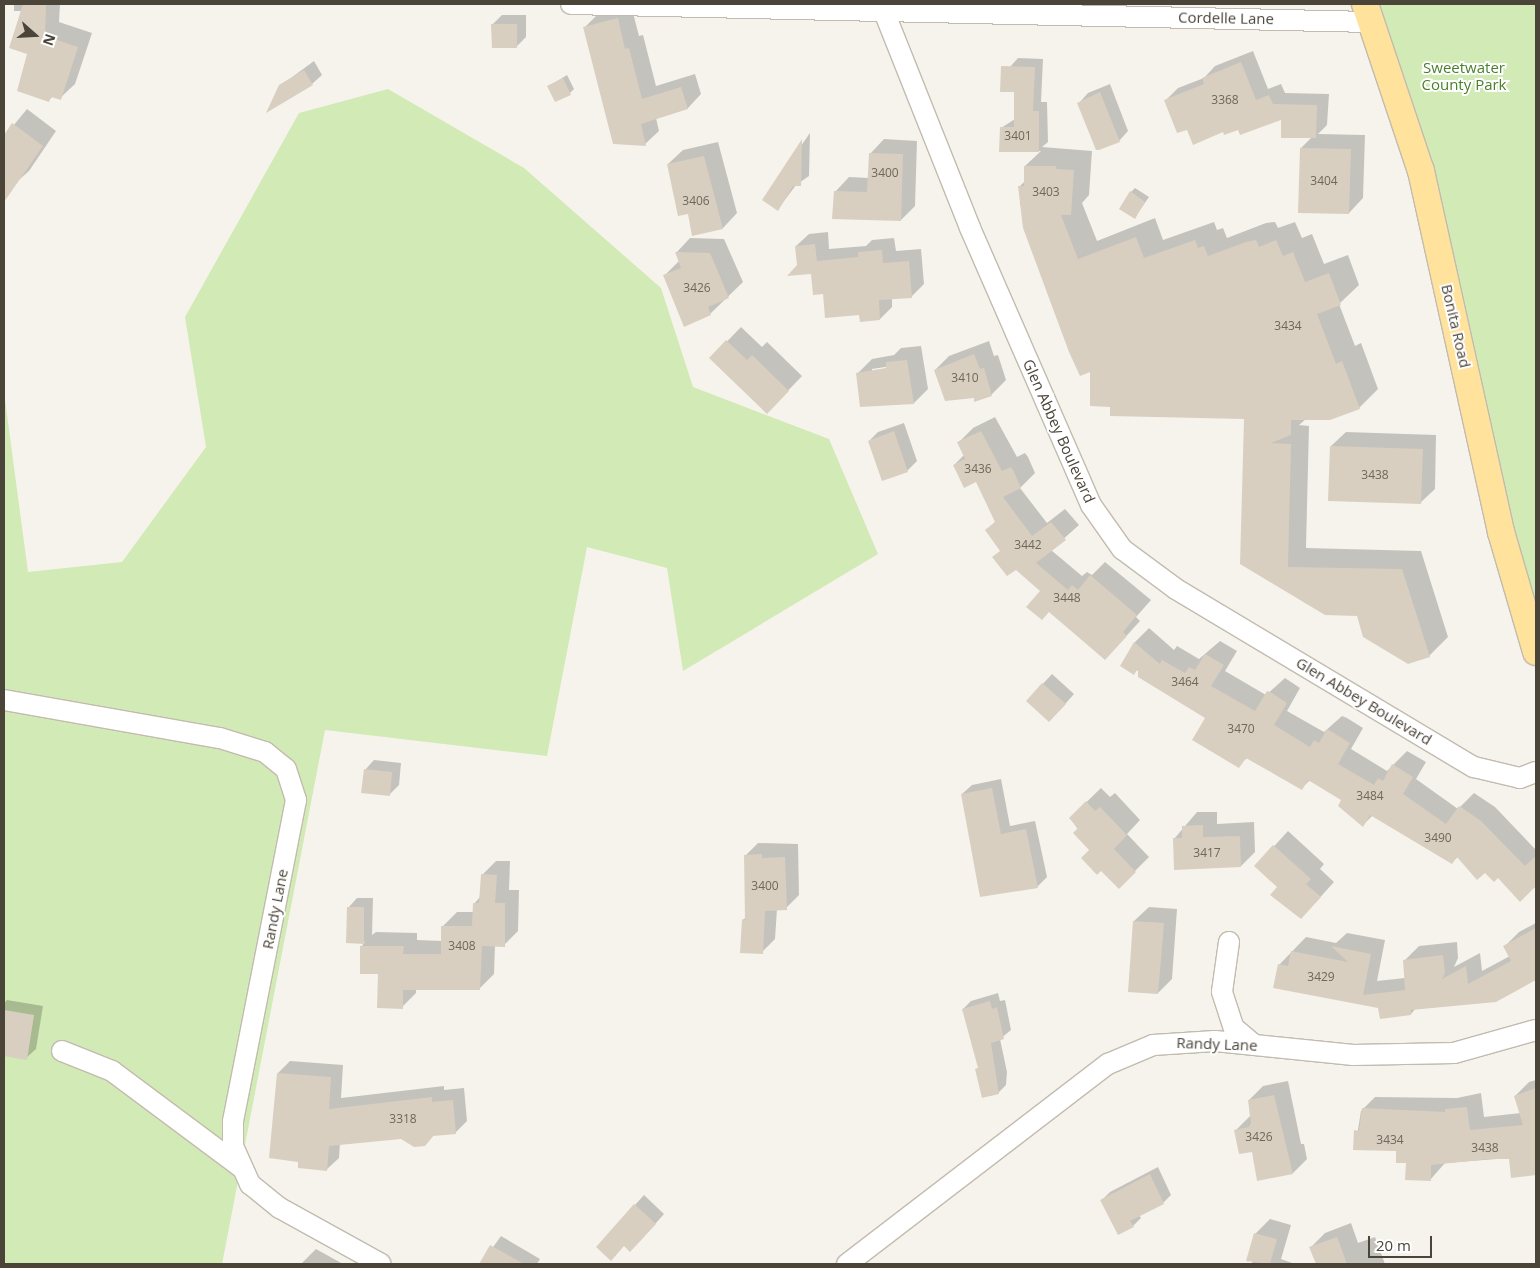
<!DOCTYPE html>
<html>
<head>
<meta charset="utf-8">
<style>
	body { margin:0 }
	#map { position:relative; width:1540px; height:1268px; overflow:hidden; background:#f6f3ec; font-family:"Open Sans",sans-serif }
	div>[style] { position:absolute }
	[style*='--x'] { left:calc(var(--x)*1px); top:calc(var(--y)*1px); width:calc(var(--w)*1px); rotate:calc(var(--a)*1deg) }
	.green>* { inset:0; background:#d2eab5 }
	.shadow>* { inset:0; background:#0003 }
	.building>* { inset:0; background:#d8cfc1 }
	.roads { filter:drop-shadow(1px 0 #c2bbae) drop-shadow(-1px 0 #c2bbae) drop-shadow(0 1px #c2bbae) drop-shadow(0 -1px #c2bbae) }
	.minor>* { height:20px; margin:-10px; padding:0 10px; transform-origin:10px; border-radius:10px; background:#fff }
	.major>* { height:26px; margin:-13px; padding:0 13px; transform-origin:13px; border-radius:13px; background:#ffe39c }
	span { translate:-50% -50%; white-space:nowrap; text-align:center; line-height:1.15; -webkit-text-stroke:4px #fff; paint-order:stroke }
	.number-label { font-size:12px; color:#6e675b }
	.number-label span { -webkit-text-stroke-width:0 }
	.street-label { font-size:15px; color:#4b4439 }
	.park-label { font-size:15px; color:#4a7f2a }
	.frame { position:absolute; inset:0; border:5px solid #4b4439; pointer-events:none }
	.north { position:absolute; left:10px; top:10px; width:50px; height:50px; -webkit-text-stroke:4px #fff; paint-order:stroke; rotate:109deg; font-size:14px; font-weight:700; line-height:20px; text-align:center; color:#4b4439 }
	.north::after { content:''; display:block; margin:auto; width:18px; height:22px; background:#4b4439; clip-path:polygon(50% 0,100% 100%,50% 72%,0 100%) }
	.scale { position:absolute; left:1368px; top:1236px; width:64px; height:22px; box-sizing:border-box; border:2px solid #4b4439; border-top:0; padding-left:6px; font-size:15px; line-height:18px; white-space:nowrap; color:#4b4439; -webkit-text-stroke:4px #fff; paint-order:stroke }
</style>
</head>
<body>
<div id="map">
	<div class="green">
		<i style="clip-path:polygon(1365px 4px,1536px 4px,1536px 653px,1482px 441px)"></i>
		<i style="clip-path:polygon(388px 89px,524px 168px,661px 288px,693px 387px,829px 439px,878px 554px,683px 671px,667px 568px,587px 547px,547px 756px,325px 730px,222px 1264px,4px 1264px,4px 392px,28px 572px,122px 562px,206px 447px,185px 317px,299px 113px)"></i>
	</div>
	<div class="shadow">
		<i style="clip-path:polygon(14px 4px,60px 4px,59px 22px,92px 33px,75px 84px,60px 98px,53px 96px,49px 100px,29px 53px,22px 11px,14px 11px)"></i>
		<i style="clip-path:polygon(631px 5px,639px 36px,643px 35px,656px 86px,695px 74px,701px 94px,688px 108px,656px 118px,659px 131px,645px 144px,585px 27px,598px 14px)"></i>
		<i style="clip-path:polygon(502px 15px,526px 15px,526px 37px,516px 47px,492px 25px)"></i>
		<i style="clip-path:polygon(1253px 51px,1268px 89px,1281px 84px,1285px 93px,1329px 94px,1327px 125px,1318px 134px,1365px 135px,1363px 198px,1349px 213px,1301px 148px,1312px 137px,1282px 118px,1223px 130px,1187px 128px,1166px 100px,1178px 88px,1204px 78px,1215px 66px)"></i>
		<i style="clip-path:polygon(1018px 58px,1043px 59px,1041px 102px,1047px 102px,1048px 142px,1042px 147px,1092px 151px,1089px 195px,1082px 203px,1097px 241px,1155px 218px,1163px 240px,1214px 222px,1217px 230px,1223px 228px,1227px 238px,1266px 223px,1275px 222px,1278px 228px,1295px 222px,1302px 238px,1312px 234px,1324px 264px,1348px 255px,1359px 285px,1339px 304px,1355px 346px,1361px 343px,1378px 389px,1359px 408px,1306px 419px,1299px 425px,1309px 426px,1306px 548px,1421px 551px,1448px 637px,1429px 656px,1358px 615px,1241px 564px,1245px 418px,1111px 405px,1091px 370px,1023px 205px,1020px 205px,1020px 186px,1025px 181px,1025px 166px,1041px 151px,1001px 151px,1001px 128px,1015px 119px,1015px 91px,1010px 67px)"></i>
		<i style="clip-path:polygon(314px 61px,322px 75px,312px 84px,280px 86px)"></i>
		<i style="clip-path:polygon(567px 75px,574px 89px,570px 93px,549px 86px)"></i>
		<i style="clip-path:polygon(1110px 84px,1128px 131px,1119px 141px,1079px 103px,1088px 93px)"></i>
		<i style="clip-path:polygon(27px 109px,56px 131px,29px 171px,4px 193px,4px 137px)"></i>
		<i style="clip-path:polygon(810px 133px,809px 176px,796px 185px,778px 209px,763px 200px)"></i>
		<i style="clip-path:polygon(884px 139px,917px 141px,915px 206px,901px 220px,835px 192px,849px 177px,869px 178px,870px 154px)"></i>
		<i style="clip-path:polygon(718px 142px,737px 213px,723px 228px,693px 234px,689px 213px,668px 164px,683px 150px)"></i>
		<i style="clip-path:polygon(1135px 188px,1149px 197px,1135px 217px,1131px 192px)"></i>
		<i style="clip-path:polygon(828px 232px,829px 249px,866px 246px,872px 240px,894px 238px,896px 251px,921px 249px,924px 284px,911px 297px,892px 298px,892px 307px,880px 319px,860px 313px,824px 293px,812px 273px,799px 266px,796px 246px,809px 234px)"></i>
		<i style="clip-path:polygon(690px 238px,724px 239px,743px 282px,710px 314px,664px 276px,679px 261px,676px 253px)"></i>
		<i style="clip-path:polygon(741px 327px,762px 347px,767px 342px,802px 376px,781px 398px,711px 358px)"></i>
		<i style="clip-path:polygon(989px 341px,994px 356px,998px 355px,1006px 380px,991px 395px,974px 397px,935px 370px,949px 356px)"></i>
		<i style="clip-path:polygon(evenodd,921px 346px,928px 389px,914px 403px,858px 373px,872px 359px,894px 355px,901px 348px,921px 346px,892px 366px,893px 368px,872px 372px,872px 369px,892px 366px)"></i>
		<i style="clip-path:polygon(995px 417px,1017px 457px,1025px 453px,1028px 457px,1035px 473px,1020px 488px,1047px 523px,1065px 509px,1079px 525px,1051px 550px,1082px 576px,1087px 572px,1092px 575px,1105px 562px,1151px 600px,1136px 617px,1140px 621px,1119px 644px,1042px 590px,987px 530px,996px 521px,976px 480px,954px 465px,964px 455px,958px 443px,973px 428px)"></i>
		<i style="clip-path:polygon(904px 423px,917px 461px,908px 470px,882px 480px,869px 441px,878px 432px)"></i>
		<i style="clip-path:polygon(1346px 432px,1436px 435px,1435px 489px,1420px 503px,1331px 446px)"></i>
		<i style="clip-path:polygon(1149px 628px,1174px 650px,1177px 646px,1199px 659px,1220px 641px,1237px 651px,1225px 671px,1266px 695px,1285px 678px,1300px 688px,1287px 711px,1324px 732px,1342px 716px,1347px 718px,1363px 728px,1351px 749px,1387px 771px,1407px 751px,1426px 762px,1416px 779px,1458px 809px,1474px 793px,1495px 807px,1536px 850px,1536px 886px,1520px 900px,1498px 877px,1458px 857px,1452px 862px,1373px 815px,1363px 825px,1343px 800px,1310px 780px,1302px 788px,1247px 758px,1238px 766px,1207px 717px,1140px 668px,1134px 673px,1121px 666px,1135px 642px)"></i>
		<i style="clip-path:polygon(1052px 674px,1074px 694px,1059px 711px,1027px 701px)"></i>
		<i style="clip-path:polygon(374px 760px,401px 763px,399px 785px,390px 794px,365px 770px)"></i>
		<i style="clip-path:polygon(1001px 779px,1010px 826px,1035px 821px,1047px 877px,1038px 886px,981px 895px,962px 794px,972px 785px)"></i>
		<i style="clip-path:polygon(1101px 788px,1110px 797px,1115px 793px,1140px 820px,1127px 834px,1149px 857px,1119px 887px,1070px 818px)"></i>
		<i style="clip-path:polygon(1197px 812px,1217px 812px,1217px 824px,1254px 822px,1255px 852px,1241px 866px,1174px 839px)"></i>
		<i style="clip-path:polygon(1288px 831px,1324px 864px,1320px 869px,1334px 882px,1315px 903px,1279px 887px,1256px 866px)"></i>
		<i style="clip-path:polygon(758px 843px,798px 844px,799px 895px,786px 908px,777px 909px,775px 939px,762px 952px,743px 920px,746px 917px,745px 856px)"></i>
		<i style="clip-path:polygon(496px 861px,510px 861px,509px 890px,519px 890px,518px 931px,504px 945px,495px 945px,494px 974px,479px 989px,416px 988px,416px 993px,402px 1007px,361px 947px,365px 942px,347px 942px,348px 908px,357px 898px,373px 898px,372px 935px,376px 932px,417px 933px,417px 940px,443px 941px,443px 926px,457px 912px,474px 912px,474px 904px,480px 897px,482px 875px)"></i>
		<i style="clip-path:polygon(1149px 907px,1177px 909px,1172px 979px,1158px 993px,1134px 921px)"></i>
		<i style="clip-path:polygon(1536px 923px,1536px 978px,1496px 1000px,1416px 1008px,1411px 1014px,1379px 1007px,1279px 965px,1306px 937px,1336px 943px,1347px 933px,1385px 940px,1377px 981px,1405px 978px,1404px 961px,1419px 946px,1457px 942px,1458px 958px,1454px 967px,1480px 953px,1482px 971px,1510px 956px,1505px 946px,1519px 932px)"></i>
		<i style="clip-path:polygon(998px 993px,1000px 1001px,1005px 1000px,1011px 1030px,1000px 1039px,1007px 1072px,1006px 1085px,998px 1093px,976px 1070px,979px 1067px,963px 1009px,971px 1001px)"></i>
		<i style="clip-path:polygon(7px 1000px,43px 1006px,36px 1049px,26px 1058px,4px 1054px,4px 1003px)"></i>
		<i style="clip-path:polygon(290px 1061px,343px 1065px,341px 1098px,444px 1086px,444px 1090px,464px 1088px,467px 1121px,455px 1133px,434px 1135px,425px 1145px,402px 1137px,340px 1143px,339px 1158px,326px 1170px,278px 1073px)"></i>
		<i style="clip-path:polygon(1536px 1080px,1536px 1172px,1512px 1177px,1510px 1158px,1445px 1163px,1430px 1180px,1397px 1150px,1355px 1148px,1361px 1111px,1375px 1097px,1457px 1098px,1481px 1093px,1484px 1117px,1521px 1113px,1515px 1096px,1529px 1082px)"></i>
		<i style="clip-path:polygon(1288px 1081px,1301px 1144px,1304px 1144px,1307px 1159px,1293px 1173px,1253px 1151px,1236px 1130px,1250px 1116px,1249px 1100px,1263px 1086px)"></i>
		<i style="clip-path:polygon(1158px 1167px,1171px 1195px,1163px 1203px,1139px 1215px,1141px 1218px,1133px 1226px,1102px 1200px,1110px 1192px)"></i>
		<i style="clip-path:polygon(644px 1195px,664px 1214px,640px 1241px,597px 1247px)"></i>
		<i style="clip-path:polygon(1270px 1219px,1291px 1225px,1281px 1259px,1295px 1264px,1252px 1264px,1256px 1233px)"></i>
		<i style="clip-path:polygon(1351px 1223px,1358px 1243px,1375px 1237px,1385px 1264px,1317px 1264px,1311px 1247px,1325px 1233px)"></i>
		<i style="clip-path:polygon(501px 1236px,540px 1259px,537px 1264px,481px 1264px)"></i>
		<i style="clip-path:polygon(316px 1249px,343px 1264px,301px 1264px)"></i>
	</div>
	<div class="building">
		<i style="clip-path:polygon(23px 4px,46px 4px,45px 36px,78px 47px,61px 100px,51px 97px,49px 102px,17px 91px,27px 54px,9px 48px)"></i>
		<i style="clip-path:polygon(618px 18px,625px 49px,629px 48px,642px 99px,681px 87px,688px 109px,641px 124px,646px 146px,613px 144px,583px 27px)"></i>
		<i style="clip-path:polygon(491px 24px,517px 24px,517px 48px,492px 48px)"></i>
		<i style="clip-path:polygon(1241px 62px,1256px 100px,1269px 95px,1273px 104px,1317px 105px,1316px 138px,1281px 138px,1281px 120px,1240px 135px,1238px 130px,1224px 135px,1223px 132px,1193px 145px,1187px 130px,1177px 133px,1164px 100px,1204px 84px,1202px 78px)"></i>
		<i style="clip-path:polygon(1001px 66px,1035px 67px,1033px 111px,1039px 111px,1039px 152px,999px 152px,1000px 127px,1014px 127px,1014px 92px,1000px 92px)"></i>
		<i style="clip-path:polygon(304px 70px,313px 85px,266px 113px,279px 85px)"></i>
		<i style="clip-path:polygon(563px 78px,571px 95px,555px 102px,547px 86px)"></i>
		<i style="clip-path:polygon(1100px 92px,1120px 142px,1099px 150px,1096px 150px,1077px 103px)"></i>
		<i style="clip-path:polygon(12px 123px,43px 146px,4px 202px,4px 135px)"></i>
		<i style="clip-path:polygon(802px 139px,801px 186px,793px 186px,778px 211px,762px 200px)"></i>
		<i style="clip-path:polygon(1300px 148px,1351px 149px,1349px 214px,1298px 213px)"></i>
		<i style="clip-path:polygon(869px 153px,903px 154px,901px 221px,832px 219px,834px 191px,867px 192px)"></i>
		<i style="clip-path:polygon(704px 156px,723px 229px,692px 236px,688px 214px,678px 216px,667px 164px)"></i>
		<i style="clip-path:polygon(1024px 166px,1056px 166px,1056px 169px,1074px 170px,1071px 215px,1061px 215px,1078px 259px,1136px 237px,1144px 258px,1195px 240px,1198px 248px,1204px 246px,1208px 256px,1246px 242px,1256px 240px,1259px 247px,1276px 240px,1283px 256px,1293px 252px,1305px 282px,1329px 273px,1341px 305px,1317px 314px,1336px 364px,1342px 361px,1360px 409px,1330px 420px,1291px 420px,1291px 435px,1271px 443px,1291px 444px,1288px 567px,1402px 569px,1430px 657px,1408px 664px,1363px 637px,1357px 616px,1325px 615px,1240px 564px,1244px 419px,1110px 416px,1110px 407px,1090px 406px,1090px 372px,1080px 376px,1069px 352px,1023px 228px,1018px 186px,1024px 186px)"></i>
		<i style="clip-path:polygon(1130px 191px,1145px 202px,1135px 219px,1119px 209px)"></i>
		<i style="clip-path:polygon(815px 244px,817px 261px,858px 257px,858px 252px,882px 250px,883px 263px,909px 261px,912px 298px,879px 300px,880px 320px,860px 322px,859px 315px,825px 318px,823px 294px,813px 295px,811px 274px,787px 276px,797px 265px,795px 246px)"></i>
		<i style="clip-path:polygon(675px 252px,710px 253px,729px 298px,708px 307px,711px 315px,684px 327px,663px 275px,681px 268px)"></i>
		<i style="clip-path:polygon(726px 340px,747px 360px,752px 355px,789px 391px,767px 414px,709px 358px)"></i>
		<i style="clip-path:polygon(974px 354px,980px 369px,984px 368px,992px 396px,974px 402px,974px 398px,945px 401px,934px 370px)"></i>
		<i style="clip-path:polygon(907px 360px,914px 404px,860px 407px,856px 373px,886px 368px,886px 362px)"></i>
		<i style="clip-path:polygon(894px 431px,908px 472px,882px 481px,868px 441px)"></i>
		<i style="clip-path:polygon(981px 431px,1002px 471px,1011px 467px,1014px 472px,1021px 488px,1003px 497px,1032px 536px,1051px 522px,1066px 540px,1036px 563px,1068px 590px,1072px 585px,1078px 590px,1090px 575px,1137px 615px,1123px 632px,1127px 636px,1105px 660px,1049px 612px,1042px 620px,1026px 607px,1040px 591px,1016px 570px,1007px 576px,992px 557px,1000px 551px,985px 530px,995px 522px,976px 482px,964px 488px,953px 465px,965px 459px,957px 442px)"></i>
		<i style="clip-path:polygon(1330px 446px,1423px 449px,1421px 504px,1328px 501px)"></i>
		<i style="clip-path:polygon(1134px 642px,1160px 664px,1162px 660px,1185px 673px,1189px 667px,1195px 670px,1205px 654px,1224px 665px,1211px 686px,1255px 711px,1267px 691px,1270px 692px,1287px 703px,1274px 725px,1310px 747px,1314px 740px,1319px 743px,1327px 729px,1332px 732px,1350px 743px,1338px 764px,1374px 785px,1378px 778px,1383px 781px,1392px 764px,1413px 777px,1403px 794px,1446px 824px,1459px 806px,1481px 821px,1525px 866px,1536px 856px,1536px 886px,1520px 902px,1498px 878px,1494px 882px,1485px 873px,1477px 880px,1457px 857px,1452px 864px,1370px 815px,1363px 827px,1338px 806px,1341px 800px,1308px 780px,1302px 790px,1246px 758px,1239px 768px,1192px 740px,1205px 718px,1138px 677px,1138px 668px,1134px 675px,1120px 666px)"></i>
		<i style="clip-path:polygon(1042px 683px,1066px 704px,1049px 722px,1026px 701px)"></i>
		<i style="clip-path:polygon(364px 769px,392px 772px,390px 796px,361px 793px)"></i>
		<i style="clip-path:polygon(992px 788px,1001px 834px,1026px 829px,1038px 888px,980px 897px,961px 794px)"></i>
		<i style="clip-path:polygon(1086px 801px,1095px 811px,1100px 807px,1127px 835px,1114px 849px,1136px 872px,1119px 889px,1101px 871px,1097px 875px,1081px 858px,1089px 850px,1073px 833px,1078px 828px,1069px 818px)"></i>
		<i style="clip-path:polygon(1203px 825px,1203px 837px,1240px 836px,1241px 867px,1174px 870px,1173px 838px,1182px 838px,1182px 826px)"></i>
		<i style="clip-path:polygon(1273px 845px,1311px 879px,1306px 884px,1321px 897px,1301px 919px,1270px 895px,1277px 887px,1254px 866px)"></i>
		<i style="clip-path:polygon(762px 854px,762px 858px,785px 857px,787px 910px,765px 911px,763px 954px,740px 953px,742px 919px,745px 920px,744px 855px)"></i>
		<i style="clip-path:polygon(481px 874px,497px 875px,495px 903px,505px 903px,505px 947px,482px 946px,480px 990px,403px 990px,403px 1009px,377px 1008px,378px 974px,360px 974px,360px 946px,404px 946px,403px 954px,441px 954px,441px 926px,472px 926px,473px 903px,479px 903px)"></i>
		<i style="clip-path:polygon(347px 907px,364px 907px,364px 944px,346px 943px)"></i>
		<i style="clip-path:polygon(1133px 921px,1164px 923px,1158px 994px,1128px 992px)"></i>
		<i style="clip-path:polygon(1536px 928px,1536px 980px,1496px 1002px,1411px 1010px,1411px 1015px,1380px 1019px,1378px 1008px,1273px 988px,1278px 964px,1288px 966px,1291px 951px,1348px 962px,1331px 946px,1371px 954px,1363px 995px,1405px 990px,1403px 960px,1443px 955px,1445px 973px,1442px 979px,1466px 966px,1468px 984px,1511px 961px,1503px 946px)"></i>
		<i style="clip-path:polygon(990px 1001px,992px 1009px,997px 1007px,1004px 1039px,991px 1043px,999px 1094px,982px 1098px,975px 1069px,978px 1068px,962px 1009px)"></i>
		<i style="clip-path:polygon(4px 1010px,34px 1015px,27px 1060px,4px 1056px)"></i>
		<i style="clip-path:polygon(277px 1073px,331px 1077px,329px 1109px,432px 1097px,432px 1102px,453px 1100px,456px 1134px,433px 1136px,425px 1146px,414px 1147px,401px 1139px,329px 1146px,327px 1171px,298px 1168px,298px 1162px,269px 1158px)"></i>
		<i style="clip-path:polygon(1536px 1088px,1536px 1175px,1511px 1178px,1509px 1159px,1490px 1159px,1431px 1165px,1431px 1181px,1405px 1180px,1406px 1163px,1396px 1163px,1396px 1151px,1353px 1150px,1354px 1130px,1359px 1131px,1362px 1108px,1445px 1112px,1445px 1109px,1467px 1107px,1470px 1130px,1523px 1125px,1514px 1096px)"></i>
		<i style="clip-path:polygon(1274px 1095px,1293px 1174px,1257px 1181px,1252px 1152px,1239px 1154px,1234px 1130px,1249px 1127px,1251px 1123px,1248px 1100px)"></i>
		<i style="clip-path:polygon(1150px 1174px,1164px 1204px,1130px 1221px,1134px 1227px,1118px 1235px,1100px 1200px)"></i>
		<i style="clip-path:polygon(634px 1204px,656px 1224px,630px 1252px,624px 1246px,611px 1261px,596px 1247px)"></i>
		<i style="clip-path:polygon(1254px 1233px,1277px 1239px,1270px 1264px,1246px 1261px)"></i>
		<i style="clip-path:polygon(1337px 1237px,1347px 1264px,1316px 1264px,1309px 1247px)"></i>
		<i style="clip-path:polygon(490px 1245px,524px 1264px,479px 1264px)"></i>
	</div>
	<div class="roads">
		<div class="minor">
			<i style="--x:571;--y:4;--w:800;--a:1.29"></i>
			<i style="--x:881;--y:4;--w:241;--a:68.3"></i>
			<i style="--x:970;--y:228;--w:302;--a:66.4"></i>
			<i style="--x:1091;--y:505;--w:54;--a:54.8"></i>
			<i style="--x:1122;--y:549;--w:67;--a:36.5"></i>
			<i style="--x:1176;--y:589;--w:347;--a:30.9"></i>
			<i style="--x:1474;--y:767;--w:47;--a:13.4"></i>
			<i style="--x:1520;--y:778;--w:17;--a:-21"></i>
			<i style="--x:4;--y:700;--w:219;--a:10"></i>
			<i style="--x:220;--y:738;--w:47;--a:17.3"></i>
			<i style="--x:265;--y:752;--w:27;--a:39"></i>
			<i style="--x:286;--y:769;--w:33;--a:72"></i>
			<i style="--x:296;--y:800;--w:327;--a:101.1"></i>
			<i style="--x:233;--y:1121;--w:25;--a:90"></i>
			<i style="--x:233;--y:1146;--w:42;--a:65.9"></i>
			<i style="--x:250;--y:1184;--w:38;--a:39"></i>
			<i style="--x:280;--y:1208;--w:115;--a:29"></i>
			<i style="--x:1229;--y:942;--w:50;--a:98"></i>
			<i style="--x:1222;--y:992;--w:38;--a:72"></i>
			<i style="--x:1234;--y:1028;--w:26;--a:40"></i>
			<i style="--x:62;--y:1051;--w:54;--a:21.8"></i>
			<i style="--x:112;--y:1071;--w:161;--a:36.7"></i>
			<i style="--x:847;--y:1264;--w:329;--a:-37.5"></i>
			<i style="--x:1108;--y:1064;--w:49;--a:-22.9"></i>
			<i style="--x:1153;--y:1045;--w:62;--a:-3.7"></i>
			<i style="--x:1215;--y:1041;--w:139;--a:5.8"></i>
			<i style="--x:1353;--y:1055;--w:101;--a:-1.1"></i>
			<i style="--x:1454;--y:1053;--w:85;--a:-15.7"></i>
		</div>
		<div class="major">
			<i style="--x:1365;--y:4;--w:176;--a:71.5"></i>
			<i style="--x:1421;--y:171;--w:370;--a:77.5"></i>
			<i style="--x:1501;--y:532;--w:125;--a:73.7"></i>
		</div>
	</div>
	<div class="number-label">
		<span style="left:1225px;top:100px">3368</span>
		<span style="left:1018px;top:136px">3401</span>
		<span style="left:885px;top:173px">3400</span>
		<span style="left:1324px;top:181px">3404</span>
		<span style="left:1046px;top:192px">3403</span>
		<span style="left:696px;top:201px">3406</span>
		<span style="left:697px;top:288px">3426</span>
		<span style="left:1288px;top:326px">3434</span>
		<span style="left:965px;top:378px">3410</span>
		<span style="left:978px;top:469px">3436</span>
		<span style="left:1375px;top:475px">3438</span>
		<span style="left:1028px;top:545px">3442</span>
		<span style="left:1067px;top:598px">3448</span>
		<span style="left:1185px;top:682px">3464</span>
		<span style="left:1241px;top:729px">3470</span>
		<span style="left:1370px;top:796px">3484</span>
		<span style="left:1438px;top:838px">3490</span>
		<span style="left:1207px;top:853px">3417</span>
		<span style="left:765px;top:886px">3400</span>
		<span style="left:462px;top:946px">3408</span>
		<span style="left:1321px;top:977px">3429</span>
		<span style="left:403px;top:1119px">3318</span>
		<span style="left:1259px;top:1137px">3426</span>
		<span style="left:1390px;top:1140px">3434</span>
		<span style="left:1485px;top:1148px">3438</span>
	</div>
	<div class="street-label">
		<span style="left:1226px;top:18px;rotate:1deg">Cordelle Lane</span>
		<span style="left:1456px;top:326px;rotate:77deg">Bonita Road</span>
		<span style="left:1059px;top:431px;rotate:66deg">Glen Abbey Boulevard</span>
		<span style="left:1364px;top:701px;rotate:31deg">Glen Abbey Boulevard</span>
		<span style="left:275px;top:909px;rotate:-79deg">Randy Lane</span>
		<span style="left:1217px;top:1044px;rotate:2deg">Randy Lane</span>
	</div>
	<div class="park-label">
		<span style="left:1464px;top:76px">Sweetwater<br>County Park</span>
	</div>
	<div class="frame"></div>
	<div class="north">N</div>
	<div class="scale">20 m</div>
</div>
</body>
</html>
